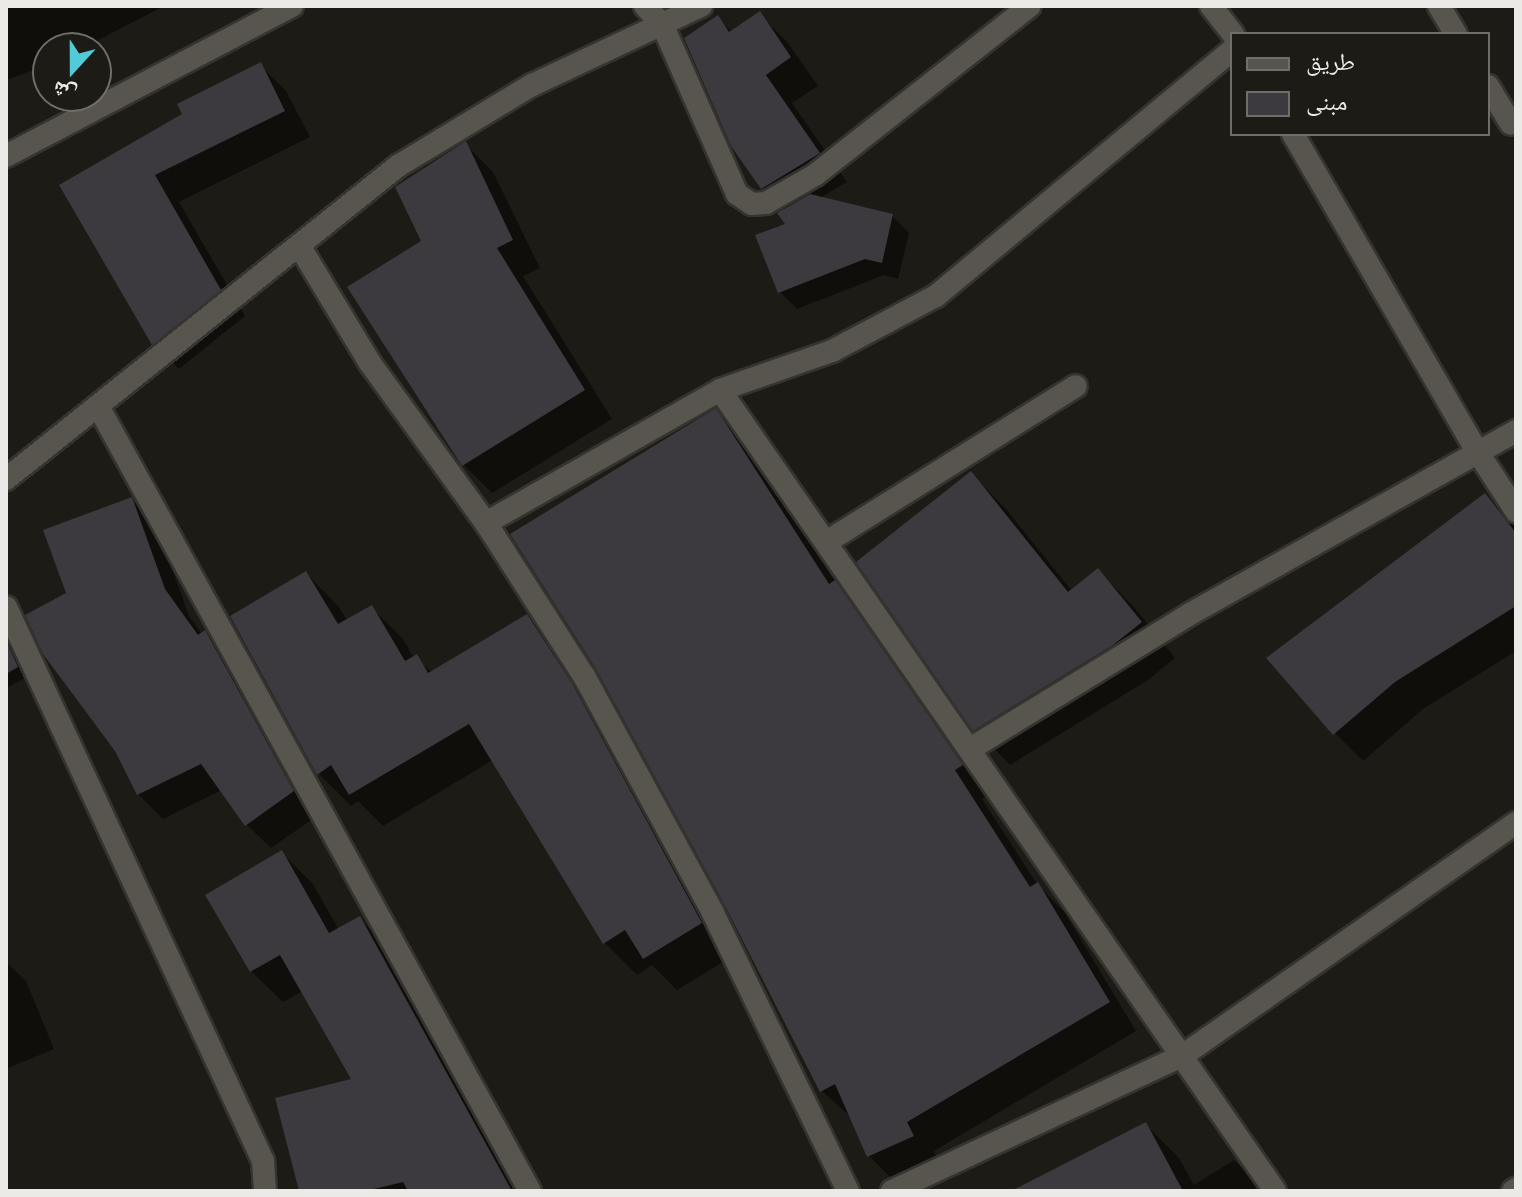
<!DOCTYPE html>
<html>
<head>
<meta charset="utf-8">
<style>
	body { margin:0 }
	#map { position:relative; width:1522px; height:1197px; overflow:hidden; background:#1d1b15; font-family:"Archivo Narrow","Noto Naskh Arabic",sans-serif }
	div>[style] { position:absolute }
	[style*='--x'] { left:calc(var(--x)*1px); top:calc(var(--y)*1px); width:calc(var(--w)*1px); rotate:calc(var(--a)*1deg) }
	.shadow>* { inset:0; background:#0007 }
	.building>* { inset:0; background:#3c393f }
	.roads { filter:drop-shadow(2px 0 #353430) drop-shadow(-2px 0 #353430) drop-shadow(0 2px #353430) drop-shadow(0 -2px #353430) }
	.minor>* { height:22px; margin:-11px; padding:0 11px; transform-origin:11px; border-radius:11px; background:#57554e }
	span { translate:-50% -50%; white-space:nowrap; text-align:center; line-height:1.15; -webkit-text-stroke:6px #1d1b15; paint-order:stroke }
	.frame { position:absolute; inset:0; border:8px solid #ebeae6; pointer-events:none }
	.legend { position:absolute; left:1230px; top:32px; width:260px; height:104px; box-sizing:border-box; background:#1d1b15; border:2px solid #6f6e69; margin:0; padding:10px 14px; list-style:none; font-size:24px; color:#ebeae6 }
	.legend li { display:flex; align-items:center; gap:16px; height:40px }
	.legend b { width:40px; border:2px solid #6f6e69 }
	.north { position:absolute; left:32px; top:32px; width:80px; height:80px; box-sizing:border-box; background:#1d1b15; border:2px solid #6f6e69; border-radius:50%; rotate:201deg; font-size:22px; font-weight:700; line-height:32px; text-align:center; color:#ebeae6 }
	.north::after { content:''; display:block; margin:auto; width:28px; height:36px; background:#52cbd9; clip-path:polygon(50% 0,100% 100%,50% 72%,0 100%) }
</style>
</head>
<body>
<div id="map">
	<div class="shadow">
		<i style="clip-path:polygon(6px 6px,164px 6px,83px 48px,48px 48px,48px 65px,6px 80px)"></i>
		<i style="clip-path:polygon(759px 14px,787px 42px,818px 86px,792px 103px,847px 182px,820px 198px,892px 216px,909px 233px,898px 279px,884px 275px,797px 309px,780px 292px,788px 224px,785px 211px,763px 188px,717px 18px,732px 32px)"></i>
		<i style="clip-path:polygon(260px 65px,286px 91px,310px 137px,179px 202px,245px 316px,179px 369px,153px 343px,62px 185px,185px 115px)"></i>
		<i style="clip-path:polygon(465px 144px,493px 172px,540px 268px,523px 276px,612px 419px,492px 493px,464px 465px,423px 242px)"></i>
		<i style="clip-path:polygon(715px 411px,744px 439px,838px 586px,862px 611px,989px 794px,982px 799px,1037px 884px,1065px 913px,1136px 1031px,934px 1151px,940px 1165px,897px 1184px,869px 1156px,852px 1118px,822px 1091px)"></i>
		<i style="clip-path:polygon(971px 474px,1006px 509px,1072px 591px,1098px 570px,1133px 606px,1175px 658px,1148px 680px,1010px 765px,975px 729px)"></i>
		<i style="clip-path:polygon(1485px 495px,1516px 528px,1516px 651px,1423px 709px,1363px 761px,1335px 733px)"></i>
		<i style="clip-path:polygon(132px 500px,156px 524px,189px 616px,202px 634px,205px 633px,229px 657px,317px 816px,271px 848px,246px 824px,222px 790px,163px 819px,138px 794px,68px 594px)"></i>
		<i style="clip-path:polygon(306px 573px,338px 606px,348px 621px,371px 607px,403px 639px,414px 658px,433px 673px,527px 616px,559px 648px,733px 956px,677px 990px,652px 965px,637px 975px,604px 942px,493px 760px,383px 826px,358px 801px,351px 806px,319px 774px,232px 617px)"></i>
		<i style="clip-path:polygon(6px 636px,27px 677px,6px 688px)"></i>
		<i style="clip-path:polygon(282px 853px,313px 884px,339px 930px,359px 918px,391px 950px,524px 1191px,301px 1191px,354px 1081px,303px 991px,283px 1002px,251px 971px)"></i>
		<i style="clip-path:polygon(6px 962px,26px 981px,54px 1049px,6px 1069px)"></i>
		<i style="clip-path:polygon(1145px 1124px,1179px 1158px,1194px 1185px,1234px 1160px,1265px 1191px,1015px 1191px)"></i>
	</div>
	<div class="building">
		<i style="clip-path:polygon(760px 11px,791px 57px,766px 75px,820px 153px,761px 189px,731px 146px,684px 38px,718px 15px,729px 32px)"></i>
		<i style="clip-path:polygon(261px 62px,285px 111px,155px 175px,221px 290px,152px 345px,59px 185px,182px 114px,177px 104px)"></i>
		<i style="clip-path:polygon(466px 141px,513px 240px,497px 248px,585px 390px,462px 466px,347px 287px,421px 241px,395px 187px)"></i>
		<i style="clip-path:polygon(810px 194px,893px 214px,882px 263px,865px 259px,778px 293px,755px 235px,785px 224px,777px 213px)"></i>
		<i style="clip-path:polygon(716px 408px,829px 584px,835px 580px,963px 765px,955px 770px,1030px 887px,1038px 882px,1110px 1002px,907px 1122px,914px 1136px,867px 1157px,835px 1084px,820px 1092px,724px 904px,596px 669px,510px 534px)"></i>
		<i style="clip-path:polygon(971px 471px,1068px 592px,1098px 568px,1142px 622px,1113px 645px,973px 731px,856px 562px)"></i>
		<i style="clip-path:polygon(1485px 493px,1516px 533px,1516px 606px,1395px 682px,1333px 735px,1266px 658px)"></i>
		<i style="clip-path:polygon(132px 497px,165px 589px,198px 635px,205px 630px,294px 791px,245px 826px,201px 764px,137px 795px,115px 751px,43px 654px,25px 615px,66px 593px,43px 530px)"></i>
		<i style="clip-path:polygon(306px 571px,338px 624px,372px 605px,405px 661px,417px 654px,428px 673px,527px 614px,572px 683px,702px 923px,643px 959px,625px 930px,603px 944px,469px 724px,349px 795px,331px 765px,317px 775px,230px 616px)"></i>
		<i style="clip-path:polygon(6px 640px,18px 667px,6px 674px)"></i>
		<i style="clip-path:polygon(282px 850px,329px 933px,360px 916px,512px 1191px,408px 1191px,403px 1182px,366px 1191px,299px 1191px,275px 1098px,351px 1079px,280px 955px,250px 972px,205px 895px)"></i>
		<i style="clip-path:polygon(1146px 1122px,1183px 1191px,1011px 1191px)"></i>
	</div>
	<div class="roads">
		<div class="minor">
			<i style="--x:645;--y:6;--w:25;--a:47"></i>
			<i style="--x:662;--y:24;--w:186;--a:66.2"></i>
			<i style="--x:737;--y:194;--w:18;--a:34"></i>
			<i style="--x:752;--y:204;--w:14;--a:-4"></i>
			<i style="--x:766;--y:203;--w:56;--a:-29.7"></i>
			<i style="--x:815;--y:175;--w:273;--a:-38.2"></i>
			<i style="--x:1211;--y:6;--w:36;--a:52"></i>
			<i style="--x:1439;--y:6;--w:33;--a:59"></i>
			<i style="--x:1488;--y:86;--w:44;--a:58.8"></i>
			<i style="--x:1293;--y:134;--w:367;--a:59.9"></i>
			<i style="--x:1477;--y:451;--w:72;--a:57"></i>
			<i style="--x:6;--y:156;--w:323;--a:-27.7"></i>
			<i style="--x:300;--y:247;--w:135;--a:58.9"></i>
			<i style="--x:370;--y:363;--w:198;--a:54.1"></i>
			<i style="--x:486;--y:523;--w:182;--a:57.4"></i>
			<i style="--x:584;--y:676;--w:268;--a:61.4"></i>
			<i style="--x:712;--y:911;--w:311;--a:64.1"></i>
			<i style="--x:720;--y:390;--w:974;--a:55.28"></i>
			<i style="--x:98;--y:406;--w:896;--a:61.18"></i>
			<i style="--x:6;--y:479;--w:502;--a:-38.61"></i>
			<i style="--x:398;--y:166;--w:157;--a:-31.2"></i>
			<i style="--x:532;--y:85;--w:187;--a:-25.1"></i>
			<i style="--x:486;--y:523;--w:269;--a:-29.6"></i>
			<i style="--x:720;--y:390;--w:119;--a:-19.2"></i>
			<i style="--x:832;--y:351;--w:118;--a:-27.9"></i>
			<i style="--x:936;--y:296;--w:385;--a:-39.7"></i>
			<i style="--x:828;--y:541;--w:292;--a:-32"></i>
			<i style="--x:6;--y:607;--w:611;--a:65.11"></i>
			<i style="--x:263;--y:1161;--w:30;--a:86"></i>
			<i style="--x:970;--y:749;--w:258;--a:-31.5"></i>
			<i style="--x:1190;--y:614;--w:374;--a:-29.3"></i>
			<i style="--x:892;--y:1191;--w:320;--a:-25"></i>
			<i style="--x:1182;--y:1056;--w:407;--a:-34.9"></i>
			<i style="--x:1513;--y:1191;--w:4;--a:-34"></i>
		</div>
	</div>
	<div class="frame"></div>
	<ul class="legend">
	<li><b style="height:10px;background:#57554e"></b>طريق</li>
	<li><b style="height:22px;background:#3c393f"></b>مبنى</li>
	</ul>
	<div class="north">ش</div>
</div>
</body>
</html>
